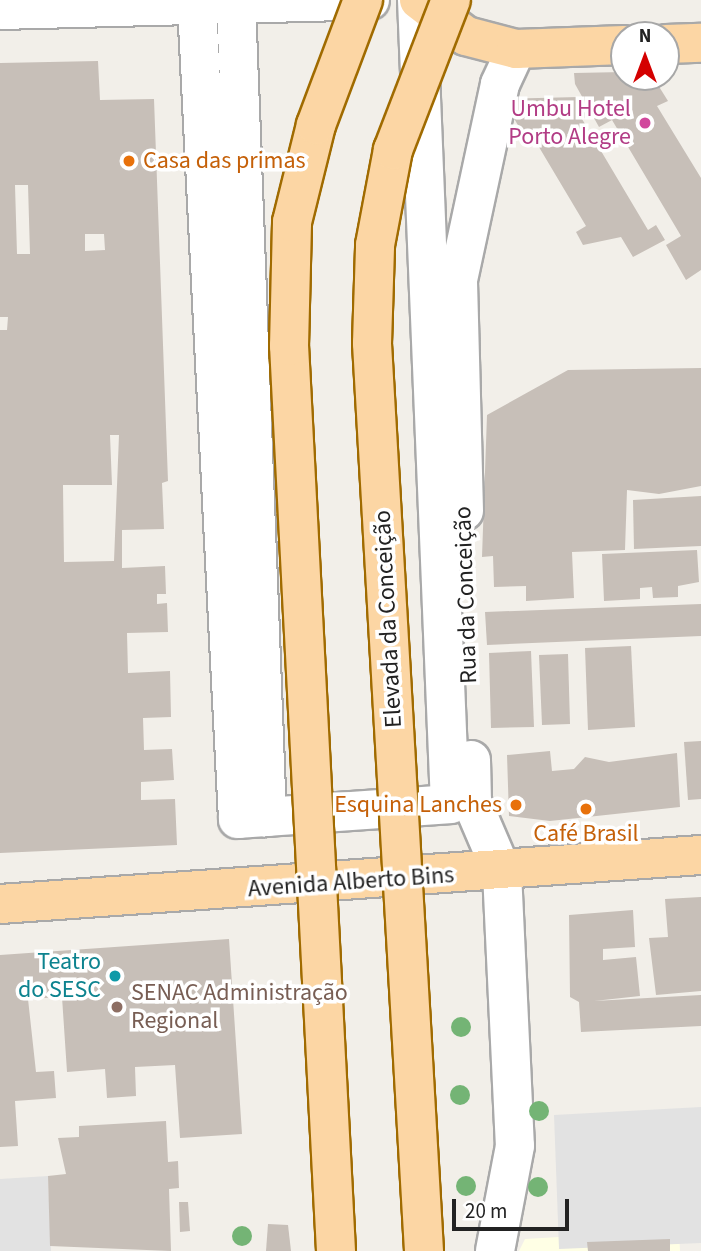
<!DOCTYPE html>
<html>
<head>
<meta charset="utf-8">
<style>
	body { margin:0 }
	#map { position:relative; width:701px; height:1251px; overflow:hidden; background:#f2efe9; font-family:"Source Sans 3",sans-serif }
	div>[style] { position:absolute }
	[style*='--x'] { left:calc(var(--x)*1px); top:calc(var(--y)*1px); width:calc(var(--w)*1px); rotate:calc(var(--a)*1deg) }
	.education>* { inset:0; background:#ffffe5 }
	.parking>* { inset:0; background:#e2e2e2 }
	.building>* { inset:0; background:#c7bfb8 }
	.roads { filter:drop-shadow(2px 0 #a9a9a9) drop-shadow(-2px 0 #a9a9a9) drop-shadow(0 2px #a9a9a9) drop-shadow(0 -2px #a9a9a9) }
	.minor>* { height:38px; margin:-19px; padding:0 19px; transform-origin:19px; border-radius:19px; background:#fff }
	.major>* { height:38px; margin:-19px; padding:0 19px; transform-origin:19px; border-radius:19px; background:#fcd6a4 }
	.bridges { filter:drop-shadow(2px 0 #a06b00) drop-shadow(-2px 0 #a06b00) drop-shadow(0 2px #a06b00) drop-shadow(0 -2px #a06b00) }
	.major-bridge>* { height:38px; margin:-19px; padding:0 19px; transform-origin:19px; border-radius:19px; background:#fcd6a4 }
	.trees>* { width:20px; height:20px; margin:-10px; border-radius:50%; background:#74b475 }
	.dots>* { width:19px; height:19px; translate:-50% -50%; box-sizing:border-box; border:4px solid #fff; border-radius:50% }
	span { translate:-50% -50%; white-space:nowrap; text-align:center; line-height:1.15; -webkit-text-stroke:7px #fff; paint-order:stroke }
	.hotel-label { font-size:24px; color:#b23c85 }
	.right { translate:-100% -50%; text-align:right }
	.food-label { font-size:24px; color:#c56008 }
	.left { translate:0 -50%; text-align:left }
	.street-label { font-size:24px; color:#222 }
	.culture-label { font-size:24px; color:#0d838f }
	.education-label { font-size:24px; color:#785e54 }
	.north { position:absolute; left:610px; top:21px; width:70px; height:70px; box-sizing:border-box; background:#fff; border:2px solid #a7a7a7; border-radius:50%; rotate:0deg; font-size:19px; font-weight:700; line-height:28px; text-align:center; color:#222 }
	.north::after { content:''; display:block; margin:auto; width:24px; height:32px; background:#d40000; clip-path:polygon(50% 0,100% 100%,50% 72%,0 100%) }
	.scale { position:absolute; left:452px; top:1199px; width:117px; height:32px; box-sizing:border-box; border:4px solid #222; border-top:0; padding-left:9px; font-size:21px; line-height:24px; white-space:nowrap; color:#222; -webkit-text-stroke:5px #fff; paint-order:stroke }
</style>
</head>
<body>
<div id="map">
	<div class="education">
		<i style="clip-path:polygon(679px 1230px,680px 1251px,519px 1251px,525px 1239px)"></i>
	</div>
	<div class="parking">
		<i style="clip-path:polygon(701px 1107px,701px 1243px,559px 1249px,554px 1115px)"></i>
		<i style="clip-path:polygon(48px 1176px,51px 1251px,0 1251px,0 1179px)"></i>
	</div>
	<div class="building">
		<i style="clip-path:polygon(evenodd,98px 61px,100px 100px,154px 99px,168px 481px,162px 483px,164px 529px,122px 530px,122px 568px,165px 566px,166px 594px,157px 594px,157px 604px,167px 603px,168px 632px,127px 633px,128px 673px,170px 671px,171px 717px,143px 718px,144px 750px,172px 749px,174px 780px,141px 782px,141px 800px,175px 799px,177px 845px,0 853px,0 330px,7px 330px,8px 317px,0 317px,0 63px,98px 61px,15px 185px,28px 185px,30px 254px,17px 254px,15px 185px,98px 61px,85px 234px,104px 234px,105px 250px,85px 251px,85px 234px,98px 61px,110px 435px,119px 435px,114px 561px,64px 562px,63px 485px,112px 485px,110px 435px)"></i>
		<i style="clip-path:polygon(624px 72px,624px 77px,653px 77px,668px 101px,657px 106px,701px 178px,701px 270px,686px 280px,666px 245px,681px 236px,612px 120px,599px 127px,575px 84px,574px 73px)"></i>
		<i style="clip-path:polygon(579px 97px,590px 116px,582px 119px,648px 230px,656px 225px,665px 240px,633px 257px,621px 237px,583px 245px,576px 232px,586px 226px,530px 132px,524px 136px,503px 99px)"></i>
		<i style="clip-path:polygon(701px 368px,701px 486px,659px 494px,627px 490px,625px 550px,572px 552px,574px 598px,526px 601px,526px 586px,494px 587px,493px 556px,482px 557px,487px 415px,568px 370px)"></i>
		<i style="clip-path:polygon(701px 496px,701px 546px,634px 549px,633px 500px)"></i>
		<i style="clip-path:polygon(697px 550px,699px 582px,678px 586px,678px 597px,653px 598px,652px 587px,640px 588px,640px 599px,604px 601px,602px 554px)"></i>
		<i style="clip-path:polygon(701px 604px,701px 636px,487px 645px,485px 612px)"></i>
		<i style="clip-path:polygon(631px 646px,635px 727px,588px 730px,585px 648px)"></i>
		<i style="clip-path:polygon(531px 651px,534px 727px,491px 728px,489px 653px)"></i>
		<i style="clip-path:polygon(568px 654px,570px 724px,542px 725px,539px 655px)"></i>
		<i style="clip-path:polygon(701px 741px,701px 799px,688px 800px,684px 742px)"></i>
		<i style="clip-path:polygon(550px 751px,552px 771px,574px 769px,585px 757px,609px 762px,677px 753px,680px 807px,550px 821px,509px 816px,507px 755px)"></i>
		<i style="clip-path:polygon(701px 897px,701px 991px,656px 995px,649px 938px,668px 937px,665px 899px)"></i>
		<i style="clip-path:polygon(633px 910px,635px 947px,603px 949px,603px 960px,636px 957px,640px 996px,594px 1001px,701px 995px,701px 1026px,581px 1032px,579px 1002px,570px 997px,569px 915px)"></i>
		<i style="clip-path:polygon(229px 939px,242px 1134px,180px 1138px,175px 1065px,135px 1067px,136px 1096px,107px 1098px,105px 1069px,67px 1072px,62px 997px,28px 999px,36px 1072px,54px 1071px,56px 1098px,15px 1101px,18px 1146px,0 1147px,0 955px)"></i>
		<i style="clip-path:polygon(166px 1121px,168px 1162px,178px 1161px,179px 1188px,169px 1189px,171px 1251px,50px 1246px,48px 1176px,66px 1174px,58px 1138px,79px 1137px,79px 1126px)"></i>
		<i style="clip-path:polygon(179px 1202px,188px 1202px,190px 1231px,180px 1232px)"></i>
		<i style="clip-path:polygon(268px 1224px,288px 1225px,291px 1251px,266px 1251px)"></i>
		<i style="clip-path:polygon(670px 1239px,670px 1251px,588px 1251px,587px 1242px)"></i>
	</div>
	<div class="roads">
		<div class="minor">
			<i style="--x:197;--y:4;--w:816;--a:87.12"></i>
			<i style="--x:238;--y:819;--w:213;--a:-4"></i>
			<i style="--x:450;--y:804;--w:805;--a:-92.35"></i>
			<i style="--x:236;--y:4;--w:814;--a:87.82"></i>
			<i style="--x:0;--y:10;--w:370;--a:-1.5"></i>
			<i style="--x:464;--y:511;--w:231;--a:-91.5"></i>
			<i style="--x:458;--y:280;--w:200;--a:-77.9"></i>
			<i style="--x:500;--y:84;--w:38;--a:-65"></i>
			<i style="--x:471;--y:760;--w:42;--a:88.6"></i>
			<i style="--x:472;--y:802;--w:76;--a:66.8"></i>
			<i style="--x:502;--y:872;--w:274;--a:87.3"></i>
			<i style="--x:515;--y:1146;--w:107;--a:100.8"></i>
		</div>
		<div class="major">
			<i style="--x:419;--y:0;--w:59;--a:37.5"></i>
			<i style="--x:466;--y:36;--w:52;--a:14.6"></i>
			<i style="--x:516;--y:49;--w:108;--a:-2.1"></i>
			<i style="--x:666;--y:44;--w:35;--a:-2"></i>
			<i style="--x:0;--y:904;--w:703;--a:-4"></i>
		</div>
	</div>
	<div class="bridges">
		<div class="major-bridge">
			<i style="--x:336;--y:1251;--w:906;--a:-92.97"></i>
			<i style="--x:289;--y:346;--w:124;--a:-88.6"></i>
			<i style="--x:292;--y:222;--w:100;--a:-76.1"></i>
			<i style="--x:316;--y:125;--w:134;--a:-69.4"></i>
			<i style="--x:424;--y:1251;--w:909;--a:-93.28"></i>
			<i style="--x:372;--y:343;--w:98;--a:-88.2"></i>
			<i style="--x:375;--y:245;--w:97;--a:-79.3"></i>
			<i style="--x:393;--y:150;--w:161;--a:-68.9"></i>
		</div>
	</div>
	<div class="trees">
		<i style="left:461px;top:1027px"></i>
		<i style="left:460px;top:1095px"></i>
		<i style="left:539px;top:1111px"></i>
		<i style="left:466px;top:1186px"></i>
		<i style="left:538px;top:1187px"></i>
		<i style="left:242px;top:1236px"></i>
	</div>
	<div class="dots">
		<i style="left:645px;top:123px;background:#d1479c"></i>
		<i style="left:129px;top:161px;background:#e8710a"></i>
		<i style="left:516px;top:805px;background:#e8710a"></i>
		<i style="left:586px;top:809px;background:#e8710a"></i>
		<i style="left:115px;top:976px;background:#0f9aa8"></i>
		<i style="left:117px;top:1007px;background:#8d6e63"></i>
	</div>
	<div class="hotel-label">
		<span class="right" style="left:631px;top:123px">Umbu Hotel<br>Porto Alegre</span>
	</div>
	<div class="food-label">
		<span class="left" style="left:143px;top:161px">Casa das primas</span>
		<span class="right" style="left:502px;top:805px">Esquina Lanches</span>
		<span style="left:586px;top:834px">Café Brasil</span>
	</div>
	<div class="street-label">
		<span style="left:466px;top:595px;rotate:-92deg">Rua da Conceição</span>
		<span style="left:388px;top:619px;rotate:-93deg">Elevada da Conceição</span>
		<span style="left:351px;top:882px;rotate:-4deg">Avenida Alberto Bins</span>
	</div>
	<div class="culture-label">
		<span class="right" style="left:101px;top:976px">Teatro<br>do SESC</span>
	</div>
	<div class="education-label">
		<span class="left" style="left:131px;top:1007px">SENAC Administração<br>Regional</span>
	</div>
	<div class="north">N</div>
	<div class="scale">20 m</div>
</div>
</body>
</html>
